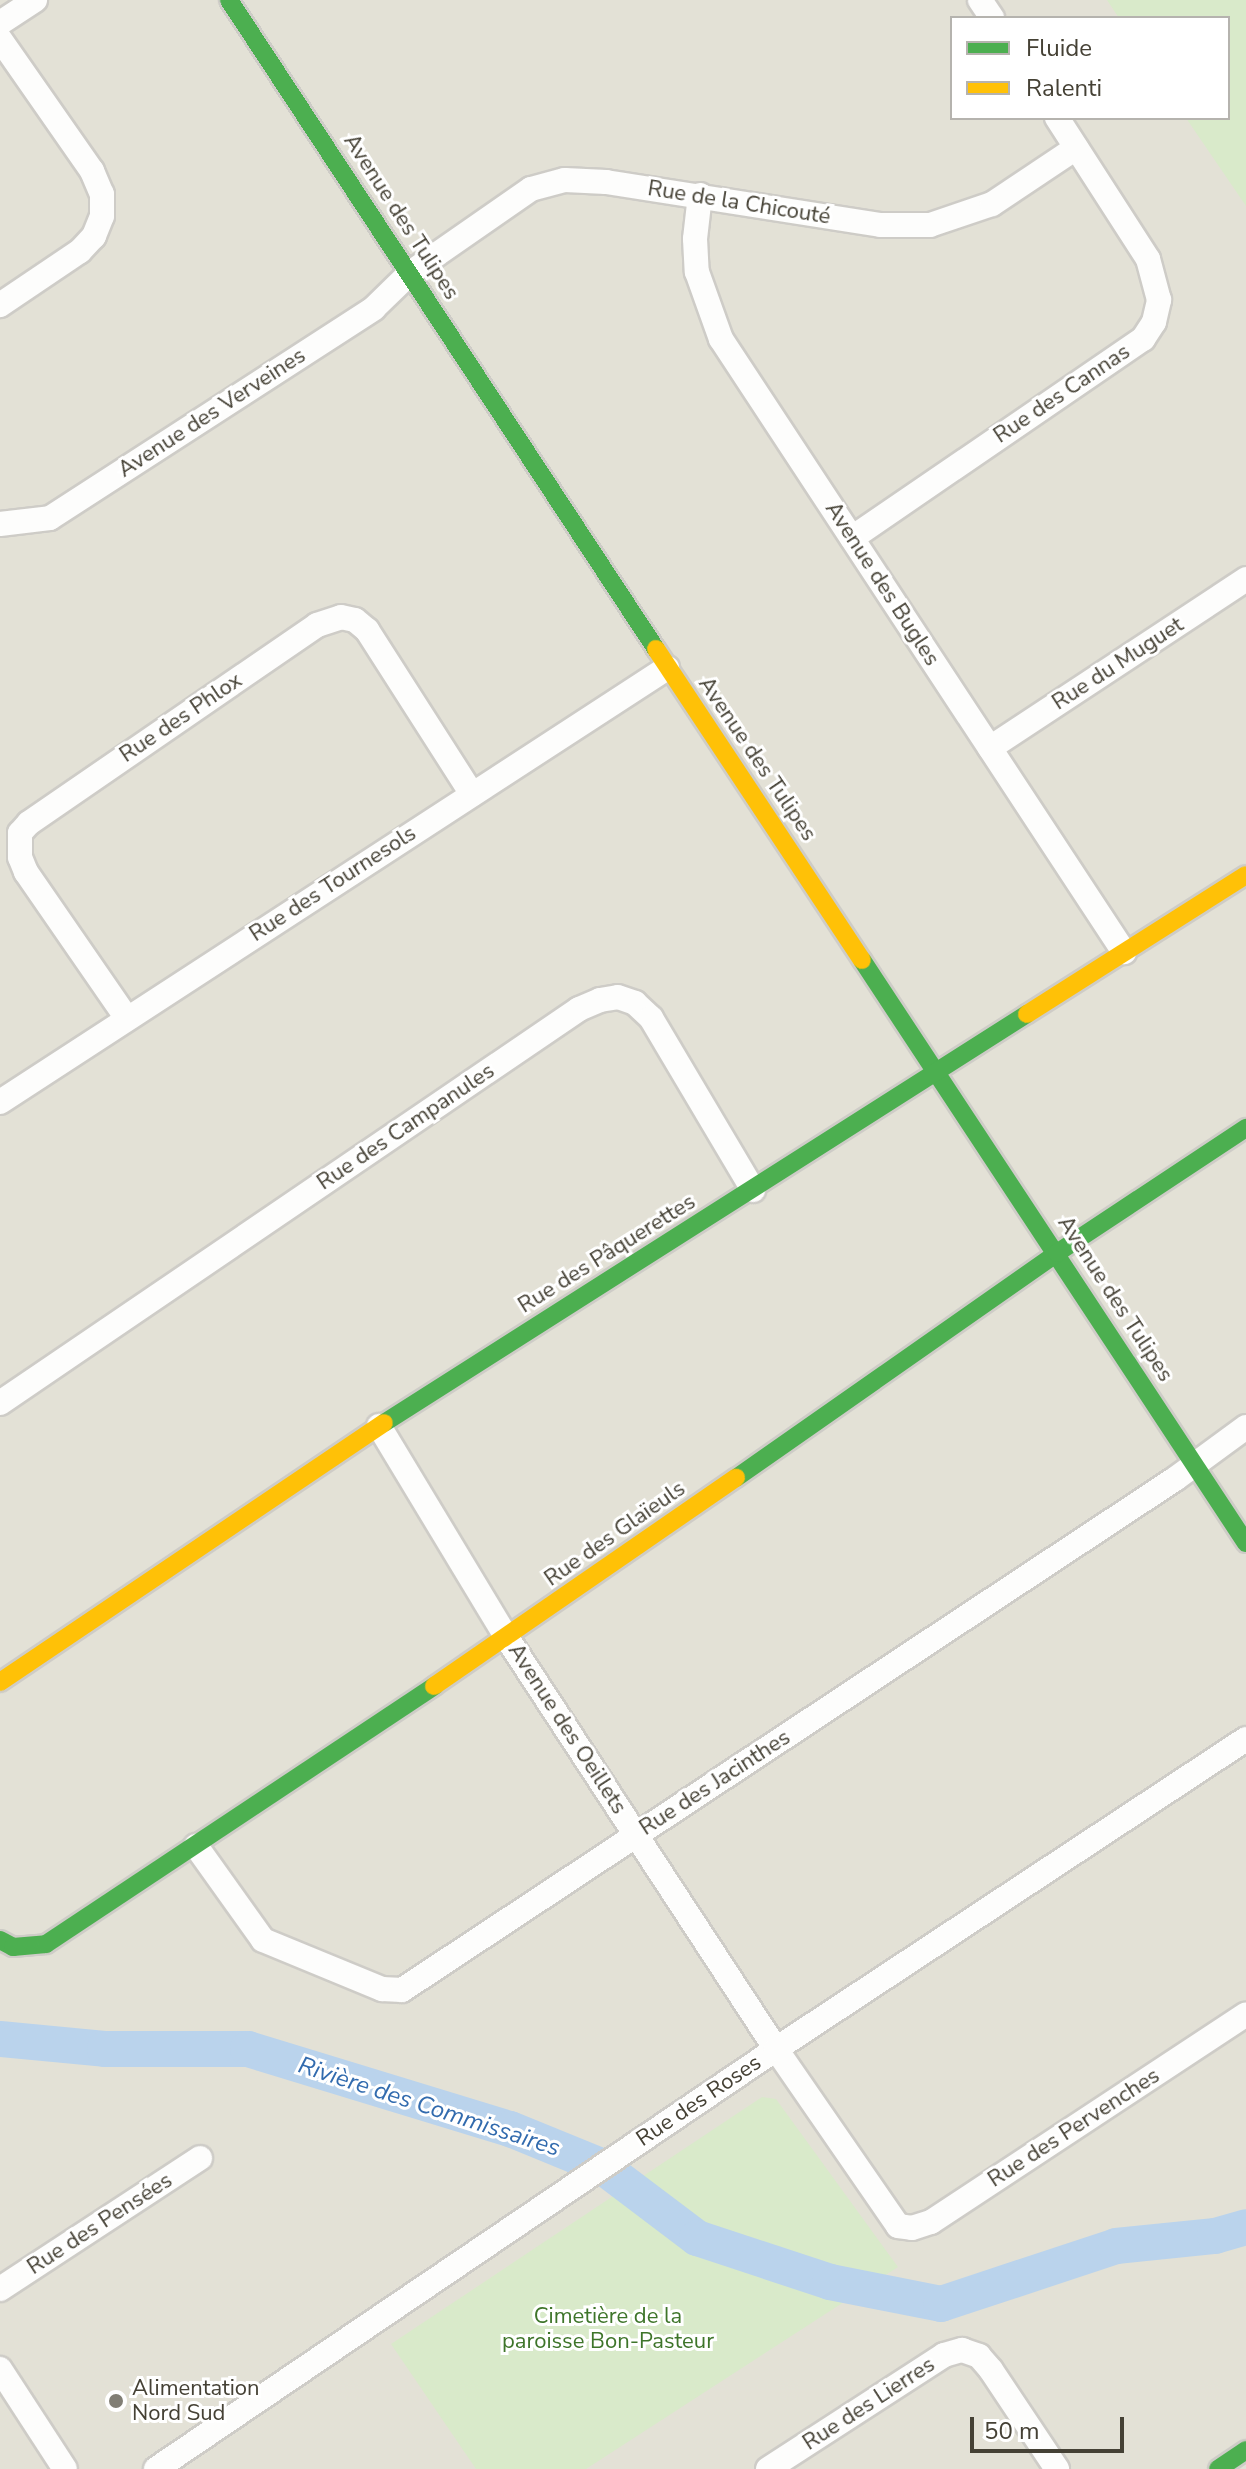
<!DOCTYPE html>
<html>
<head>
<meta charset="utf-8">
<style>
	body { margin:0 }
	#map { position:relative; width:1246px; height:2469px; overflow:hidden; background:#f0efe9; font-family:"Nunito Sans",sans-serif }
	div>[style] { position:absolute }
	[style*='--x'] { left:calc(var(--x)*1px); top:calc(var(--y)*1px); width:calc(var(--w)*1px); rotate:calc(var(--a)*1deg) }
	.residential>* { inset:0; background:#e3e1d6 }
	.green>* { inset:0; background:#d9eaca }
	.river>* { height:36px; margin:-18px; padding:0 18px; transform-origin:18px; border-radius:18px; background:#bad3ec }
	.roads { filter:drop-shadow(2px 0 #ceccc7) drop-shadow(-2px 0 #ceccc7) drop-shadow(0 2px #ceccc7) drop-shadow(0 -2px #ceccc7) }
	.street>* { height:24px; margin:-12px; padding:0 12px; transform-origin:12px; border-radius:12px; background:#fdfdfc }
	.fast>* { height:18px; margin:-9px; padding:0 9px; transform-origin:9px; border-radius:9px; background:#4caf50 }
	.slow>* { height:18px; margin:-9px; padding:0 9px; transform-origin:9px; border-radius:9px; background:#ffc107 }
	.dots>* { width:22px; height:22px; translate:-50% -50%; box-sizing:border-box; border:4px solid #fff; border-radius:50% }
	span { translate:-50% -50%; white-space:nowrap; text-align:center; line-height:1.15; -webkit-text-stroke:6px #fff; paint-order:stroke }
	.street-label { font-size:22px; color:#454135 }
	.park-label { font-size:22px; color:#3e752a }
	.poi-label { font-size:22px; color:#454135 }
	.left { translate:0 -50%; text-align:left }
	.water-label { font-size:24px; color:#326bae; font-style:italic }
	.legend { position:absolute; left:950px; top:16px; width:280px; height:104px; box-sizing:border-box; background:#fff; border:2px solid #b5b3ae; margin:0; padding:10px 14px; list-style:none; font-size:24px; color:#454135 }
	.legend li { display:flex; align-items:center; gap:16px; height:40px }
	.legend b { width:40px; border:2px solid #b5b3ae }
	.scale { position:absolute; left:970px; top:2417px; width:154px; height:36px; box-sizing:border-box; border:4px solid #454135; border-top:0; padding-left:10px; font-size:24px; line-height:28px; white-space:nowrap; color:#454135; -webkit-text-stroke:6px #fff; paint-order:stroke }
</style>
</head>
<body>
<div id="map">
	<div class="residential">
		<i style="clip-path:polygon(0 0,1109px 0,1121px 18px,952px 18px,952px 118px,1188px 118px,1246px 205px,1246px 2469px,0 2469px)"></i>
	</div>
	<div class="green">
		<i style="clip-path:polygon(1107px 0,1246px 0,1246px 206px,1186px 118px,1228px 118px,1228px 18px,1119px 18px)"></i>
		<i style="clip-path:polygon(762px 2097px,776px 2099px,898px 2267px,586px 2469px,476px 2469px,391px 2344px)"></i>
	</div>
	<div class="river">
		<i style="--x:0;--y:2039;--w:105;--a:5.4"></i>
		<i style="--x:105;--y:2049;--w:143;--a:0"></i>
		<i style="--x:248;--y:2049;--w:274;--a:17"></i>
		<i style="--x:510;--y:2129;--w:100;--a:22.2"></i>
		<i style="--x:603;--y:2167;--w:118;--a:37.1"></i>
		<i style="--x:697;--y:2238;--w:140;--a:18.3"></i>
		<i style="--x:830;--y:2282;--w:113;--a:11.2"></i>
		<i style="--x:941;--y:2304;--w:184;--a:-18.3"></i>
		<i style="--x:1116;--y:2246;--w:100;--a:-5.8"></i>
		<i style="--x:1215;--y:2236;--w:32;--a:-16"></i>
	</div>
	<div class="roads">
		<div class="street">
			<i style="--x:980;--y:0;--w:22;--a:56"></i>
			<i style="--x:0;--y:23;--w:42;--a:-33.3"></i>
			<i style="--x:0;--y:39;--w:161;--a:55.1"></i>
			<i style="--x:92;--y:171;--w:25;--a:67"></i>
			<i style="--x:102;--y:194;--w:22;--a:90"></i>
			<i style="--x:102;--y:216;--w:22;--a:112"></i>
			<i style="--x:94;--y:236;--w:21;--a:133"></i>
			<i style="--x:80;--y:251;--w:97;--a:146"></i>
			<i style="--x:700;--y:195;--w:44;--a:96.5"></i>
			<i style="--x:695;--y:239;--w:33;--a:87"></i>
			<i style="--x:697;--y:272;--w:71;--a:70.3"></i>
			<i style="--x:721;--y:339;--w:734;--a:56.68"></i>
			<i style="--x:0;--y:524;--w:50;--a:-6.8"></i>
			<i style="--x:50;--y:518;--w:386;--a:-32.9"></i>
			<i style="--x:374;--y:308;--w:50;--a:-44.2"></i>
			<i style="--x:410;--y:273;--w:147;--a:-34.8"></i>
			<i style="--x:531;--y:189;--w:35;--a:-15"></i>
			<i style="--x:565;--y:180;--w:41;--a:2.8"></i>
			<i style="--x:606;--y:182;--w:278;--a:8.9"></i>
			<i style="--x:881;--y:225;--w:49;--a:0"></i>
			<i style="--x:930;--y:225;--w:65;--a:-18.7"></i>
			<i style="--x:992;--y:204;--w:101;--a:-33.7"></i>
			<i style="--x:852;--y:538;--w:353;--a:-34.4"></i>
			<i style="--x:1143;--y:339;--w:20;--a:-57"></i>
			<i style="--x:1154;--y:322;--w:23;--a:-77"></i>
			<i style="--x:1159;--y:300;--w:42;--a:-105"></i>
			<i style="--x:1148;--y:259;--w:168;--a:-122.8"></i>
			<i style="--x:990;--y:748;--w:307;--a:-33.4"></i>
			<i style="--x:126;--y:1017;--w:176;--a:-124.6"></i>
			<i style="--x:26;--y:872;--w:16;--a:-112"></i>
			<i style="--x:20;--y:857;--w:24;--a:-90"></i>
			<i style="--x:20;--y:833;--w:13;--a:-48"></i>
			<i style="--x:29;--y:823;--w:349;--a:-34.5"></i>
			<i style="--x:317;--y:625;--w:25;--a:-18"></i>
			<i style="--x:341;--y:617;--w:14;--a:12"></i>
			<i style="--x:355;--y:620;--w:16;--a:40"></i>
			<i style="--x:367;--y:630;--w:195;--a:57.4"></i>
			<i style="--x:0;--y:1102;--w:796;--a:-33.05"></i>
			<i style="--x:0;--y:1403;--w:700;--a:-34.23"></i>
			<i style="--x:579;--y:1009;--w:23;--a:-23"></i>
			<i style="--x:600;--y:1000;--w:18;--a:-9"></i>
			<i style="--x:618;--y:997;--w:18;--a:19"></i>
			<i style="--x:635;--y:1003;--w:22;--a:43"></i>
			<i style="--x:651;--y:1018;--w:200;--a:59.3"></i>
			<i style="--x:379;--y:1426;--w:248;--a:58.9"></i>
			<i style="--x:507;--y:1638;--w:491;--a:56.8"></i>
			<i style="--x:776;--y:2049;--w:215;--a:55.4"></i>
			<i style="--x:898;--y:2226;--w:14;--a:8"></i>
			<i style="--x:912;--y:2228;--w:20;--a:-18"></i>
			<i style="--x:931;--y:2222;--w:377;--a:-33.4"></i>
			<i style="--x:196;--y:1846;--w:115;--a:54.5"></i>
			<i style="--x:263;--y:1940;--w:129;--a:22.4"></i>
			<i style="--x:382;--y:1989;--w:20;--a:3"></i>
			<i style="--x:402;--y:1990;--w:927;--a:-33.47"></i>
			<i style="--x:1175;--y:1479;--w:88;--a:-36.2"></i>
			<i style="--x:0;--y:2289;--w:239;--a:-33.2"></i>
			<i style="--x:0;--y:2369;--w:119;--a:57"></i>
			<i style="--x:156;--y:2469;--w:749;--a:-34.11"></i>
			<i style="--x:776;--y:2049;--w:563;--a:-33.41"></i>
			<i style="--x:768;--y:2469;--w:210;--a:-32.9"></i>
			<i style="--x:944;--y:2355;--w:19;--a:-16"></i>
			<i style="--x:962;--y:2350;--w:18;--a:19"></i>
			<i style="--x:979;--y:2356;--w:18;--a:49"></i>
			<i style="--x:991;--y:2370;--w:119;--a:56.3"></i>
		</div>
		<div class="fast">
			<i style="--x:229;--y:0;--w:777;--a:56.66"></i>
			<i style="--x:862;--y:960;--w:698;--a:56.63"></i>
			<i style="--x:384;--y:1423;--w:762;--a:-32.46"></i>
			<i style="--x:736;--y:1478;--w:392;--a:-35"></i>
			<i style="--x:1057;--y:1253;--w:227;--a:-33.5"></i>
			<i style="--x:0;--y:1940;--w:15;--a:28"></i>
			<i style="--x:13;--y:1947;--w:33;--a:-5"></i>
			<i style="--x:46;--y:1944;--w:466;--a:-33.6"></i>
			<i style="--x:1218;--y:2469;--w:34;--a:-34"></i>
		</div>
		<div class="slow">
			<i style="--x:656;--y:649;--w:373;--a:56.5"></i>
			<i style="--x:1027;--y:1014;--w:259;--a:-32.4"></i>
			<i style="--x:0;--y:1682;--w:463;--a:-34"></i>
			<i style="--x:434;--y:1686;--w:367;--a:-34.6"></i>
		</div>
	</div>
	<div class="dots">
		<i style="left:116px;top:2401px;background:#817e74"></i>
	</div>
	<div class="street-label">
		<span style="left:739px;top:203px;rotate:9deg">Rue de la Chicouté</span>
		<span style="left:401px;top:217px;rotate:57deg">Avenue des Tulipes</span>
		<span style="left:1062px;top:394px;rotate:-34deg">Rue des Cannas</span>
		<span style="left:212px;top:413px;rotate:-33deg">Avenue des Verveines</span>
		<span style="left:882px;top:584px;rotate:57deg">Avenue des Bugles</span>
		<span style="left:1118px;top:664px;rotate:-33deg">Rue du Muguet</span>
		<span style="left:181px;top:718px;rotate:-34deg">Rue des Phlox</span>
		<span style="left:757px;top:759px;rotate:56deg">Avenue des Tulipes</span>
		<span style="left:333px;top:884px;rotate:-33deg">Rue des Tournesols</span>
		<span style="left:406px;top:1127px;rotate:-34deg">Rue des Campanules</span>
		<span style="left:607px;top:1254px;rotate:-32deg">Rue des Pâquerettes</span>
		<span style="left:1115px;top:1299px;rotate:57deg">Avenue des Tulipes</span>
		<span style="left:615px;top:1534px;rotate:-35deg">Rue des Glaïeuls</span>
		<span style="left:567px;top:1729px;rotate:57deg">Avenue des Oeillets</span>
		<span style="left:715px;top:1783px;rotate:-33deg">Rue des Jacinthes</span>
		<span style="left:699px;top:2101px;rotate:-34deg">Rue des Roses</span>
		<span style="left:1074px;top:2128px;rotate:-33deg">Rue des Pervenches</span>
		<span style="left:100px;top:2224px;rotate:-33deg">Rue des Pensées</span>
		<span style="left:869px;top:2404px;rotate:-33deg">Rue des Lierres</span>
	</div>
	<div class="park-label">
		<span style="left:608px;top:2329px">Cimetière de la<br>paroisse Bon-Pasteur</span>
	</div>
	<div class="poi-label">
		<span class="left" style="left:132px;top:2401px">Alimentation<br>Nord Sud</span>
	</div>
	<div class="water-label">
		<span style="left:429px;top:2107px;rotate:18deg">Rivière des Commissaires</span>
	</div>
	<ul class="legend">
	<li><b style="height:10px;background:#4caf50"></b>Fluide</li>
	<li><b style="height:10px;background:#ffc107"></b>Ralenti</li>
	</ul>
	<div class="scale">50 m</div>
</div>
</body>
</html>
